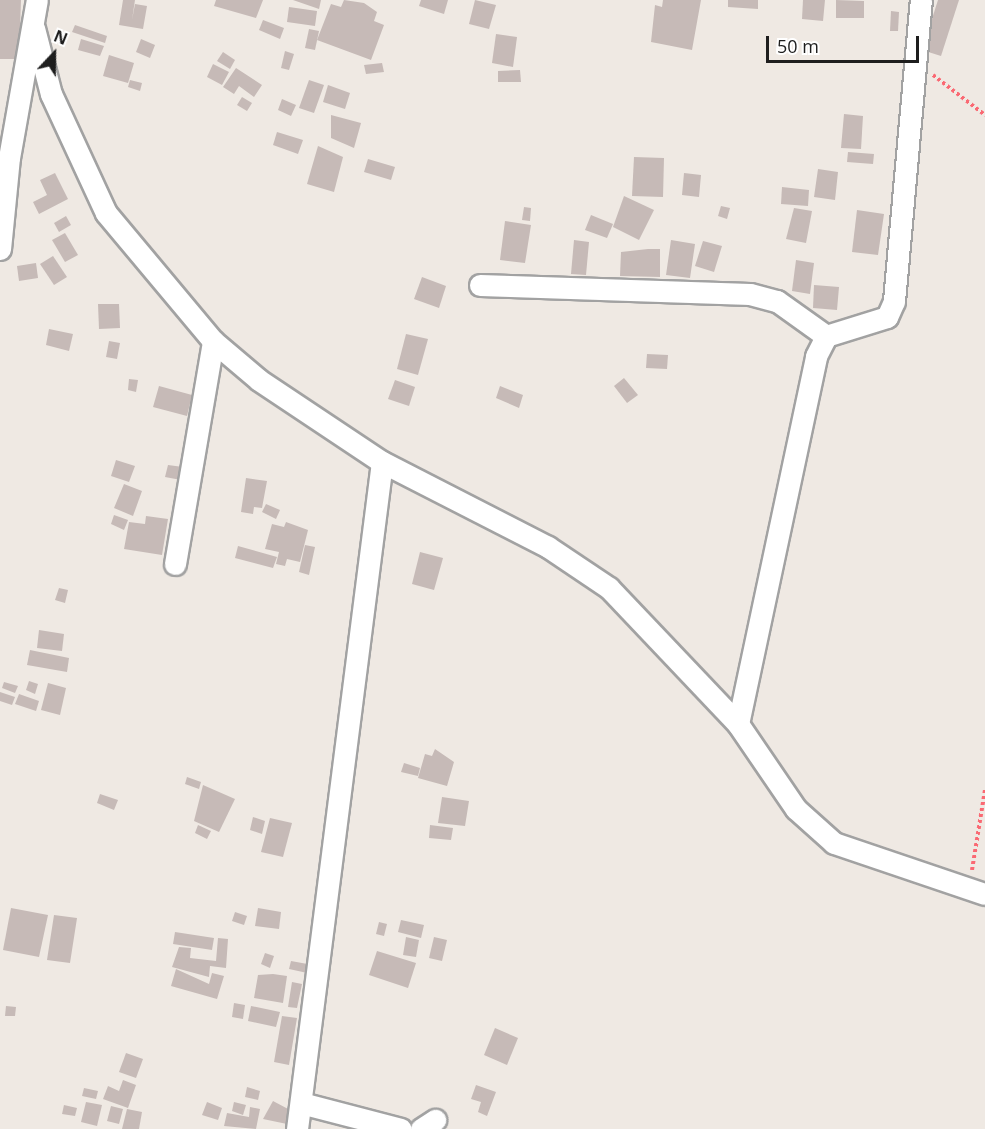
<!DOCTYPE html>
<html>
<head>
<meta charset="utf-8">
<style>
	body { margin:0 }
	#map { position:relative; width:985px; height:1129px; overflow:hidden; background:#efe9e3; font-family:"Open Sans",sans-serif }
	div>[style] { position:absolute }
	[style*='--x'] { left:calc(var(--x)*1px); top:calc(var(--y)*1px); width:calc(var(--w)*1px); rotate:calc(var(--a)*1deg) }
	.building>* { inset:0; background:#c6bab7 }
	.path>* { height:4px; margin-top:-2px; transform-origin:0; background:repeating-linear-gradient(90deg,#fa6973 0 3px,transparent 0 6px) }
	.roads { filter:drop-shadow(2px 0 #a2a2a2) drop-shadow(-2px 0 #a2a2a2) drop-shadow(0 2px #a2a2a2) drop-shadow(0 -2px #a2a2a2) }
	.minor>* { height:21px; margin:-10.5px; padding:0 10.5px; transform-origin:10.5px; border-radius:10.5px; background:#fff }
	span { translate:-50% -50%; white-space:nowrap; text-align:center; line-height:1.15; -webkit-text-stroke:4.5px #fff; paint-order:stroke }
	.north { position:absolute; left:24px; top:24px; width:60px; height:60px; -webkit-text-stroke:4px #fff; paint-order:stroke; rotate:22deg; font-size:16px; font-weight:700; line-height:24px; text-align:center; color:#1e1e1e }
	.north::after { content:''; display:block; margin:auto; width:21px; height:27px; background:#1e1e1e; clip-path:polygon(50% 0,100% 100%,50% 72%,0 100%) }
	.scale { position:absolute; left:766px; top:36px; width:153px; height:27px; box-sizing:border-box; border:3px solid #1e1e1e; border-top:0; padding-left:8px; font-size:18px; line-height:21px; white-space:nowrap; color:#1e1e1e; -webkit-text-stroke:4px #fff; paint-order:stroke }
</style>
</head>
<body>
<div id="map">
	<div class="building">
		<i style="clip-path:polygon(0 0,21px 0,19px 59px,0 59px)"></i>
		<i style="clip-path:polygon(123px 0,135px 0,132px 20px,135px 4px,147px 6px,143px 29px,119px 25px)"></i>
		<i style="clip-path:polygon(216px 0,263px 0,256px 18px,214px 6px)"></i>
		<i style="clip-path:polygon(293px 0,321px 0,319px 9px)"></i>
		<i style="clip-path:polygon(344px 0,364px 3px,377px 12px,374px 21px,384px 25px,371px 60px,317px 40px,331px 4px,341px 7px)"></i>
		<i style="clip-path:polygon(421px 0,448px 0,444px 14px,419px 6px)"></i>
		<i style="clip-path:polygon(475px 0,496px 5px,489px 29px,469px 24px)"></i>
		<i style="clip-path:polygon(663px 0,701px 0,692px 50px,651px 42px,655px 5px,662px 7px)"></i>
		<i style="clip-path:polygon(728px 0,758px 0,758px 9px,728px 7px)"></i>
		<i style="clip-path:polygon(803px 0,825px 0,823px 21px,802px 19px)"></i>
		<i style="clip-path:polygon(836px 0,864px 1px,864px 18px,836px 18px)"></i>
		<i style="clip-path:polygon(938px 0,959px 0,941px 56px,922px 50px)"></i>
		<i style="clip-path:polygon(289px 7px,317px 11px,315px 26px,287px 22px)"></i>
		<i style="clip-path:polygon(891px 11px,899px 12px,898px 31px,890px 31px)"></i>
		<i style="clip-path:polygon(263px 20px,284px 28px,280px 39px,259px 30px)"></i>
		<i style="clip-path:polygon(75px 25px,107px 36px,105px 43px,72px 32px)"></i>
		<i style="clip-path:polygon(309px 29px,319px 31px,315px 50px,305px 48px)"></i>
		<i style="clip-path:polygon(496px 34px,517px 37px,513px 67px,492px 63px)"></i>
		<i style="clip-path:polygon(81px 39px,104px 46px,100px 56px,78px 50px)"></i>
		<i style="clip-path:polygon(141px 39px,155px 45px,150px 58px,136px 52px)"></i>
		<i style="clip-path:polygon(285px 51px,294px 54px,289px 70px,281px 68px)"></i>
		<i style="clip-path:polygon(223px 52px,235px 60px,230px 69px,217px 61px)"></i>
		<i style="clip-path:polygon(109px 55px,134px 63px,128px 83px,103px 76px)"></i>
		<i style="clip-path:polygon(382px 63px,384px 72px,366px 74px,364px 65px)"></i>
		<i style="clip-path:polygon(213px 64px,229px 72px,222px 85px,207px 77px)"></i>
		<i style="clip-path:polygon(236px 68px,262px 85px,254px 97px,239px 86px,234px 94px,223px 87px)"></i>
		<i style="clip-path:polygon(520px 70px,521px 82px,498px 82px,498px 71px)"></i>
		<i style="clip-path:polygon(130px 80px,142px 83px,140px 91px,128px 87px)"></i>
		<i style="clip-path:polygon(309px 80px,324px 85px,314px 113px,299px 108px)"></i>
		<i style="clip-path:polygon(328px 85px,350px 93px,345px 109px,323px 102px)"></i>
		<i style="clip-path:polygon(242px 97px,252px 103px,247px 111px,237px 105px)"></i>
		<i style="clip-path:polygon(282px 99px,296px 105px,291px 116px,278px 110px)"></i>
		<i style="clip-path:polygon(844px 114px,863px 116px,861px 149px,841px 148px)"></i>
		<i style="clip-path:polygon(331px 115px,361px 123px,354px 148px,331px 138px)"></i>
		<i style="clip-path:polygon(277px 132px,303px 140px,298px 154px,273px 145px)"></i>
		<i style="clip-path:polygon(318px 146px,343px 157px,334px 192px,307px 184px)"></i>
		<i style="clip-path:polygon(848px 152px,874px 154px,873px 164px,847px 162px)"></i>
		<i style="clip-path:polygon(634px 157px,664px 158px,663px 197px,632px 196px)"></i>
		<i style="clip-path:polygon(368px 159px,395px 167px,391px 180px,364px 172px)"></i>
		<i style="clip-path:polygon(818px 169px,838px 172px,835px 200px,814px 197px)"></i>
		<i style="clip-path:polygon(55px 173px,68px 199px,39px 214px,33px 202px,47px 195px,40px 180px)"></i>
		<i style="clip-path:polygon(684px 173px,701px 175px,699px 197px,682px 195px)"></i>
		<i style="clip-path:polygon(782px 187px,809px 190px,808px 206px,781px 204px)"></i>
		<i style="clip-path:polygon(624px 196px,654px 210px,639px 240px,613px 227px)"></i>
		<i style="clip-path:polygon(721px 206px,730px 208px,727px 219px,718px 216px)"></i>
		<i style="clip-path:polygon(524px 207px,531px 208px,530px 221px,522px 220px)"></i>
		<i style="clip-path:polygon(794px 208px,812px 211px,806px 243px,786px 239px)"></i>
		<i style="clip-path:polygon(857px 210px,884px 214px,878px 255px,852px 252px)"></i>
		<i style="clip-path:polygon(591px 215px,613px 224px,607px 238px,585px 230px)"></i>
		<i style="clip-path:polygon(66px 216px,71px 225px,59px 232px,54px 223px)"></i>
		<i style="clip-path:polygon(505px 221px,531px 225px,525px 263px,500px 260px)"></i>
		<i style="clip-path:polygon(65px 233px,78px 255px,65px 262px,52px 240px)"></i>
		<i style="clip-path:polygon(574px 240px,589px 242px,586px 275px,571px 274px)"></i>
		<i style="clip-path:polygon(671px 240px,695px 244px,690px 278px,666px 275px)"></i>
		<i style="clip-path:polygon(703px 241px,722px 246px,714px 272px,695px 266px)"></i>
		<i style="clip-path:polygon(648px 249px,660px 249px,660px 277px,620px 276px,621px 252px)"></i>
		<i style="clip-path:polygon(53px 256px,67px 277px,54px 285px,40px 264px)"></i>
		<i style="clip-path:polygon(796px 260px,814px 263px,810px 294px,792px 291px)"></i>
		<i style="clip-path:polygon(36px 263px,38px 278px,19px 281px,17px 266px)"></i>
		<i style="clip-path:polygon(422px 277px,446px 286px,439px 308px,414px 299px)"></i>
		<i style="clip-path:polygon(814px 285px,839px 287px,837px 310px,813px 308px)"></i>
		<i style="clip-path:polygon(98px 304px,119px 304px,120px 328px,99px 329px)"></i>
		<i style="clip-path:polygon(49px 329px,73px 334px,69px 351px,46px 345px)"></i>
		<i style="clip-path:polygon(406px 334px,428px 339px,418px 375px,397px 369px)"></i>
		<i style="clip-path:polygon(109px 341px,120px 343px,117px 359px,106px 357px)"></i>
		<i style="clip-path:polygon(647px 354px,668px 355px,667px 369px,646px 368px)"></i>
		<i style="clip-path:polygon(624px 378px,638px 395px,627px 403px,614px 386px)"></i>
		<i style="clip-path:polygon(129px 379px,138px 380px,136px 392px,128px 390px)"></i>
		<i style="clip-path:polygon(395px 380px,415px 387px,409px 406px,388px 399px)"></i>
		<i style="clip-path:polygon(159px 386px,192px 395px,187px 416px,153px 407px)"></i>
		<i style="clip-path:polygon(500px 386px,523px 395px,519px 408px,496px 398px)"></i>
		<i style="clip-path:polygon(116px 460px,135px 466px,129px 482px,111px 476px)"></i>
		<i style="clip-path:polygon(168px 465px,183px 467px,181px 480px,165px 477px)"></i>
		<i style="clip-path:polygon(246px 478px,267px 481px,262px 508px,254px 507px,253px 514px,241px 512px)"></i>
		<i style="clip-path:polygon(124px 484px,142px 491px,133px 516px,114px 508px)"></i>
		<i style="clip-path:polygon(266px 504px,280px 510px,276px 519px,262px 512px)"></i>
		<i style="clip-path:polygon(114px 515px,128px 520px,124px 530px,111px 524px)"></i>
		<i style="clip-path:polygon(146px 516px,168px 519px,162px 555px,124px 549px,129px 522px,145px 524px)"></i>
		<i style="clip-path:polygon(286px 522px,308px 530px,300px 562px,287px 559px,285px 566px,276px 564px,279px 552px,265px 549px,272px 524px,284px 527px)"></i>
		<i style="clip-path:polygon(305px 545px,315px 547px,309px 575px,299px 572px)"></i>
		<i style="clip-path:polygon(238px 546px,277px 557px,273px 568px,235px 558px)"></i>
		<i style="clip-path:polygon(420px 552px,443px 558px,434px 590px,412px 584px)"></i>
		<i style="clip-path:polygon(59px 588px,68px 590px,65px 603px,55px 600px)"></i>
		<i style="clip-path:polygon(39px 630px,64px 634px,62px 651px,37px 648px)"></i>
		<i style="clip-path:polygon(30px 650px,69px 658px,67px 672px,27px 665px)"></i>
		<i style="clip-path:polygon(29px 681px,38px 684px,35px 694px,26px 690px)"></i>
		<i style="clip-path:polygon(4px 682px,18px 686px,15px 693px,2px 688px)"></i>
		<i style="clip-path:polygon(48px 683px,66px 688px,60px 715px,41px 710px)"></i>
		<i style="clip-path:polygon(0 692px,15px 697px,12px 705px,0 701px)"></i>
		<i style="clip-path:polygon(19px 694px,39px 701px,36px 711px,15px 704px)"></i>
		<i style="clip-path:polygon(435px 749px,454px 762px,447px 786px,418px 778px,425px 754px,432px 756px)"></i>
		<i style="clip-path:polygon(404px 763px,420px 768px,418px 776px,401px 772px)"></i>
		<i style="clip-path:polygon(187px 777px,201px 782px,199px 789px,185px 784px)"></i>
		<i style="clip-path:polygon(203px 785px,235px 799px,219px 832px,194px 821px)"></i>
		<i style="clip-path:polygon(100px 794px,118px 800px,114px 810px,97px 803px)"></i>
		<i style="clip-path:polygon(442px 797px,469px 801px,465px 826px,438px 823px)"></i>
		<i style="clip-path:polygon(253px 817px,265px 821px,262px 834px,250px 830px)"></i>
		<i style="clip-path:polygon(270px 818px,292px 823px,283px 857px,261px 852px)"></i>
		<i style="clip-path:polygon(198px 825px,211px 831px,207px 839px,195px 833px)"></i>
		<i style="clip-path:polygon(430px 825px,453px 828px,451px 840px,429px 838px)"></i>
		<i style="clip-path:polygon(11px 908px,48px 915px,39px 957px,3px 950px)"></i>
		<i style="clip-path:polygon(258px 908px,281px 912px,279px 929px,255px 926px)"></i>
		<i style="clip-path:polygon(235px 912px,247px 916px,244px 925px,232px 921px)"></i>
		<i style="clip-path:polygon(54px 915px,77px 918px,70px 963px,47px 960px)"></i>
		<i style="clip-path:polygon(401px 920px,424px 925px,421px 938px,398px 932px)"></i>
		<i style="clip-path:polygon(379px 922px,387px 924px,384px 936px,376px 934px)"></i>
		<i style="clip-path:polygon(175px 932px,214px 938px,212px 950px,173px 944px)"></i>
		<i style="clip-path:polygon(406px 937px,419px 940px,416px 957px,403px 955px)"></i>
		<i style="clip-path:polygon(434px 937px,447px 940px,442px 961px,429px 958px)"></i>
		<i style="clip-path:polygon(218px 938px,228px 939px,226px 968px,210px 966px,209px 977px,172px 967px,179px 947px,191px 948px,190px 958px,216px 961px)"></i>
		<i style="clip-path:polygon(377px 951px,416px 963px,408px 988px,369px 975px)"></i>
		<i style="clip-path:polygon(265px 953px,274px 956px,270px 968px,261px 964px)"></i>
		<i style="clip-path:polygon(291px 961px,313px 965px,312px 974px,289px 969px)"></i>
		<i style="clip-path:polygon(176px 969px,209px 984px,212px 973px,224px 976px,217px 999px,171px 986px)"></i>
		<i style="clip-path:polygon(273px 974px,287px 976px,283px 1003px,254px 998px,258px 975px)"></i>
		<i style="clip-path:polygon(292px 982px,302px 984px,297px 1008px,288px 1007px)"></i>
		<i style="clip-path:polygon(234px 1003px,245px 1005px,243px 1019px,232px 1017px)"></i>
		<i style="clip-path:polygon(6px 1006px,16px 1007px,15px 1016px,5px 1016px)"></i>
		<i style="clip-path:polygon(251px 1006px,280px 1012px,276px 1027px,248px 1021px)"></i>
		<i style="clip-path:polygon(282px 1016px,297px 1018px,289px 1065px,274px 1062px)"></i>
		<i style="clip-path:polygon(495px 1028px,518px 1038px,507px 1065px,484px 1055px)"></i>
		<i style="clip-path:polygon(126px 1053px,143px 1059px,136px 1078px,119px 1072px)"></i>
		<i style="clip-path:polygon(123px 1080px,136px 1085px,128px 1108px,103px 1099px,108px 1086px,119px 1091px)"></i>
		<i style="clip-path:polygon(476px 1085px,496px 1092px,487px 1116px,478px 1112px,481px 1102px,471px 1099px)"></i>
		<i style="clip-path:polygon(247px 1087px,260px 1091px,258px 1100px,245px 1097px)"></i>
		<i style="clip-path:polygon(84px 1088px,98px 1091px,96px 1099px,82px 1096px)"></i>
		<i style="clip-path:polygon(273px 1101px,290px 1110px,287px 1124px,263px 1119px)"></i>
		<i style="clip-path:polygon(86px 1102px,102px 1105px,97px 1126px,81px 1122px)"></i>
		<i style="clip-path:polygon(207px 1102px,222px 1108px,218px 1120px,202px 1115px)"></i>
		<i style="clip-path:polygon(234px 1102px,246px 1105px,243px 1115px,232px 1111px)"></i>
		<i style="clip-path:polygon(64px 1105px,77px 1108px,75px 1116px,62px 1114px)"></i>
		<i style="clip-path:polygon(111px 1106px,123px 1109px,119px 1124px,107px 1121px)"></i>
		<i style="clip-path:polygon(250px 1107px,260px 1109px,256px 1129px,224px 1126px,227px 1113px,249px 1117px)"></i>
		<i style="clip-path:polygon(127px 1109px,142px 1112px,139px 1129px,122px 1129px)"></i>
	</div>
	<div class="path">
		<i style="--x:933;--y:75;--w:66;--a:37.6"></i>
		<i style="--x:972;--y:870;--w:81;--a:-80.8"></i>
	</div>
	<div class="roads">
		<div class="minor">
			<i style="--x:34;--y:28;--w:68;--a:75.6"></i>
			<i style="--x:51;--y:94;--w:131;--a:65.2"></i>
			<i style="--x:106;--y:213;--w:167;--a:50.1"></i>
			<i style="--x:213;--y:341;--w:60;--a:40.3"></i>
			<i style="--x:259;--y:380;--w:148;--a:33.7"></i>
			<i style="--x:382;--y:462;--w:186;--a:27.1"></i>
			<i style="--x:548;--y:547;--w:73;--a:33.9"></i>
			<i style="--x:609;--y:588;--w:187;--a:46.5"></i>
			<i style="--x:738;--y:724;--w:103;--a:55.7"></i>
			<i style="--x:796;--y:809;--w:51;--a:41.8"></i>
			<i style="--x:834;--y:843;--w:159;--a:18.7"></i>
			<i style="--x:0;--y:249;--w:91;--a:-84.4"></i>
			<i style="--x:9;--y:158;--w:160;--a:-80"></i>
			<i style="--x:480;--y:285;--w:270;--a:1.9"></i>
			<i style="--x:750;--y:294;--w:28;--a:15"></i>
			<i style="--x:777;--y:301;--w:60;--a:35.5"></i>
			<i style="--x:175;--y:564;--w:226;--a:-80.3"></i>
			<i style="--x:738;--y:724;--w:376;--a:-78"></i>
			<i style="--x:816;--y:356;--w:22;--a:-63"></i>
			<i style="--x:826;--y:336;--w:64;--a:-17.3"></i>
			<i style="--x:887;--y:317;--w:17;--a:-66"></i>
			<i style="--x:894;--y:301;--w:302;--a:-84.9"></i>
			<i style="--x:301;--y:1103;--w:103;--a:14.6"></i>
			<i style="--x:297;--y:1129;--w:672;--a:-82.74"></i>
			<i style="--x:421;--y:1129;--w:17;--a:-33"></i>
		</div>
	</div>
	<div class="north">N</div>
	<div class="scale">50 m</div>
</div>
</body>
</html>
